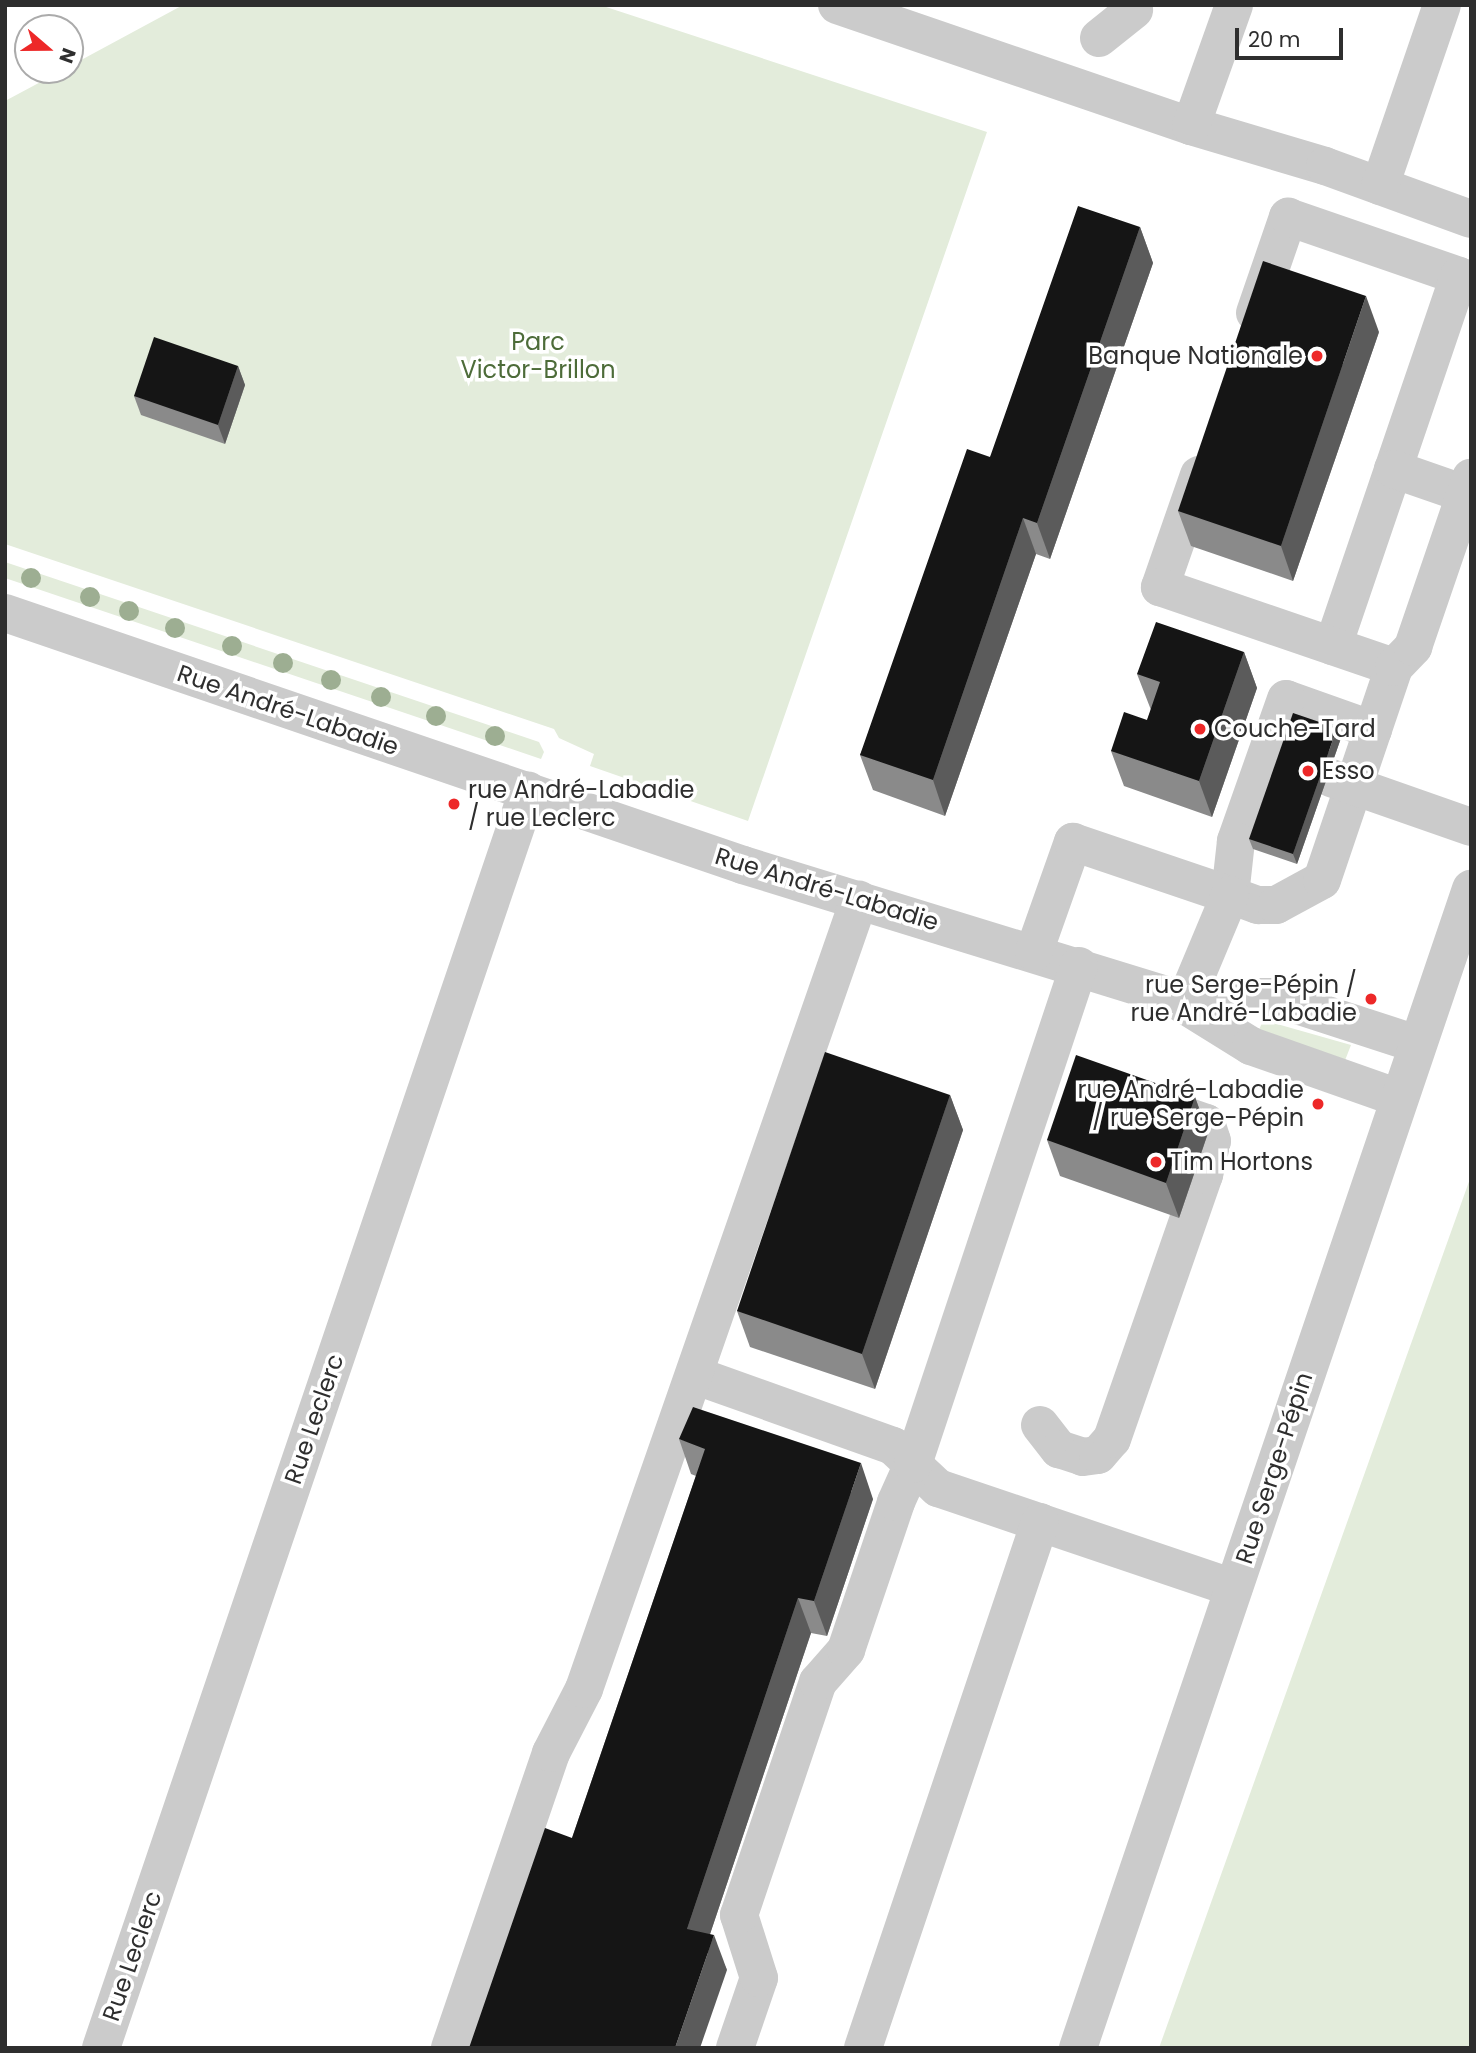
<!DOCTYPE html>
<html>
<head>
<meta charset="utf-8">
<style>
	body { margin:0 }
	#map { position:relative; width:1476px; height:2053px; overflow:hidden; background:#fff; font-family:Poppins,sans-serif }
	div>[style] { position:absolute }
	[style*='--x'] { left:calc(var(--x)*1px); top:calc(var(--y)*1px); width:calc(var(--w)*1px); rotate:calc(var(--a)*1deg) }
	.green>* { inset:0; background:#e3ecdb }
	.minor>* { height:38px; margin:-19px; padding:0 19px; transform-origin:19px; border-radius:19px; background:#cbcbcb }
	.trees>* { width:20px; height:20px; margin:-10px; border-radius:50%; background:#9dae92 }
	.wall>* { inset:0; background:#8a8a8a }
	.shaded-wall>* { inset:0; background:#5b5b5b }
	.building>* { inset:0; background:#151515 }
	.dots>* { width:19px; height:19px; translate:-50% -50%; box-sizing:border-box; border:4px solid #fff; border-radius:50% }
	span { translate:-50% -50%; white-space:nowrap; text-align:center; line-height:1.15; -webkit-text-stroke:7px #fff; paint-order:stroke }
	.park-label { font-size:24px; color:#4d6c39 }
	.poi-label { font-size:24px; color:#2e2e2e }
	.right { translate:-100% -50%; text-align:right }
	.left { translate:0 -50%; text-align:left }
	.street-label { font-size:24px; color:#2e2e2e }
	.frame { position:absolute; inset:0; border:7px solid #2e2e2e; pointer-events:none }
	.north { position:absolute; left:14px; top:14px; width:70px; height:70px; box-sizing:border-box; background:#fff; border:2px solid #ababab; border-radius:50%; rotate:110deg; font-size:19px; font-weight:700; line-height:28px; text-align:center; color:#2e2e2e }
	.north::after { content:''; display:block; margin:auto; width:24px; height:32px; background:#ed2828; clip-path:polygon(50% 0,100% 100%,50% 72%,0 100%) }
	.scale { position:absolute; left:1235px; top:28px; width:108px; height:32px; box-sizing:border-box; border:4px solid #2e2e2e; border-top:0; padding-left:9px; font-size:21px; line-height:24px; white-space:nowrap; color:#2e2e2e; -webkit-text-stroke:5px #fff; paint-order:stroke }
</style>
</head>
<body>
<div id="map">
	<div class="green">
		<i style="clip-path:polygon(183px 5px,600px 5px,987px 132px,748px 821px,590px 766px,594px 754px,559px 738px,554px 729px,5px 544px,5px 101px,63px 70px,70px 70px,70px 66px)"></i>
		<i style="clip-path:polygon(5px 562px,539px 742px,544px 752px,541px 759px,5px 578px)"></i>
		<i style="clip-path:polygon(1263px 1020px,1351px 1045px,1344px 1063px,1259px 1030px)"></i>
		<i style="clip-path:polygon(1471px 1176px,1471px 2048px,1159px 2048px)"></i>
	</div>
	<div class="minor">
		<i style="--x:837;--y:5;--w:374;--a:18.9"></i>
		<i style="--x:1191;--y:126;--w:140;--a:16.6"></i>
		<i style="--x:1325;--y:166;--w:155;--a:20"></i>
		<i style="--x:1099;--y:38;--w:45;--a:-38.7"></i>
		<i style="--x:1191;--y:126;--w:128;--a:-70.4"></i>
		<i style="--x:1380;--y:186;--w:191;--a:-71.1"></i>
		<i style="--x:1255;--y:313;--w:102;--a:-71"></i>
		<i style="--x:1288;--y:217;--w:181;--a:19"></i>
		<i style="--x:1459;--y:276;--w:391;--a:108.8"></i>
		<i style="--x:1393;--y:469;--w:83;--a:19.1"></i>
		<i style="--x:1199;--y:475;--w:119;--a:109.2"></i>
		<i style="--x:1160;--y:587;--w:247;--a:18.9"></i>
		<i style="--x:5;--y:613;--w:780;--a:18.85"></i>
		<i style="--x:743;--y:865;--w:449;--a:17.1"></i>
		<i style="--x:1172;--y:997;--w:93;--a:31.8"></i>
		<i style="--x:1251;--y:1046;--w:157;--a:19.4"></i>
		<i style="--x:1373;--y:730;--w:92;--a:-160.4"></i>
		<i style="--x:1286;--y:699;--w:151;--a:109.4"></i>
		<i style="--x:1236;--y:841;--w:54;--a:96.3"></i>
		<i style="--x:1230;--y:895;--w:30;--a:20"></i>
		<i style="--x:1258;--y:905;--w:18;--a:0"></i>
		<i style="--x:1276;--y:905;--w:52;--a:-28.5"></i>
		<i style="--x:1322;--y:880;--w:225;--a:-71.3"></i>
		<i style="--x:1394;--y:667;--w:28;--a:-46"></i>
		<i style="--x:1413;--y:647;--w:179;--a:-71.1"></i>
		<i style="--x:1331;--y:778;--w:148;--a:19.3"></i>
		<i style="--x:1034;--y:952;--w:117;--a:-70.5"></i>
		<i style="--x:1073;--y:842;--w:166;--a:18.7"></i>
		<i style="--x:1230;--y:895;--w:119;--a:112.7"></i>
		<i style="--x:1172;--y:997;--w:100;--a:0"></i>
		<i style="--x:1272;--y:997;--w:152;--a:18"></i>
		<i style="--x:694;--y:1375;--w:211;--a:19.6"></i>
		<i style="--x:893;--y:1446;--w:62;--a:43"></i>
		<i style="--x:938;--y:1488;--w:312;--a:18.7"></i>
		<i style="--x:1040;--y:1425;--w:31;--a:52"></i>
		<i style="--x:1059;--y:1449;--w:25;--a:18"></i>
		<i style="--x:1083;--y:1457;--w:15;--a:-8"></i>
		<i style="--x:1098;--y:1455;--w:21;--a:-49"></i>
		<i style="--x:1112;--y:1439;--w:280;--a:-70.8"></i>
		<i style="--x:1204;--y:1175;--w:35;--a:-77"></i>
		<i style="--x:1212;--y:1141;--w:19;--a:-108"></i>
		<i style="--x:1206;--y:1123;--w:55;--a:-160.9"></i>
		<i style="--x:101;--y:2048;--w:1328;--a:-71.24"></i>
		<i style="--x:450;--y:2048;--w:312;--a:-71.1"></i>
		<i style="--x:551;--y:1753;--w:72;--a:-62.7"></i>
		<i style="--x:584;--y:1689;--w:836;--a:-70.78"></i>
		<i style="--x:735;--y:2048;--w:74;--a:-71.1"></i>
		<i style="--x:759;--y:1978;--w:66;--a:-107.6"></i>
		<i style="--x:739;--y:1915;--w:246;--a:-71.3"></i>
		<i style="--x:818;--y:1682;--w:43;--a:-48.8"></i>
		<i style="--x:846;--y:1650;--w:156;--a:-71.3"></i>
		<i style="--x:896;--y:1502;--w:42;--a:-65.9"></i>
		<i style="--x:913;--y:1464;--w:525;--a:-71.57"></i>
		<i style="--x:863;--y:2048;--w:555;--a:-71.4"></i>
		<i style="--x:1078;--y:2048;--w:1224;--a:-71.27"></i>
	</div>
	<div class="trees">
		<i style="left:31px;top:578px"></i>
		<i style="left:90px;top:597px"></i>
		<i style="left:129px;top:611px"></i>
		<i style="left:175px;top:628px"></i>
		<i style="left:232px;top:646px"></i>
		<i style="left:283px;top:663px"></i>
		<i style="left:331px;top:680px"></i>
		<i style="left:381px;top:697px"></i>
		<i style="left:436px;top:716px"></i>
		<i style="left:495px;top:736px"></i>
	</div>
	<div class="wall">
		<i style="clip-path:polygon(1140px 227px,1153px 263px,1050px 559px,1036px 554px,945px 816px,873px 790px,860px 755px,990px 457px)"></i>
		<i style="clip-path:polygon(1379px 332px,1293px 581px,1191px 546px,1178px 511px)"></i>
		<i style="clip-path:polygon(238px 366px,245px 385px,225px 444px,141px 415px,134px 396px)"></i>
		<i style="clip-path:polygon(1244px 652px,1257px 688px,1212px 817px,1124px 786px,1111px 751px,1147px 720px,1151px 710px,1137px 674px)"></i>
		<i style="clip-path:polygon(1341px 738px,1297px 864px,1253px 849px,1249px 839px)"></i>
		<i style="clip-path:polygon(950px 1095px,963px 1130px,875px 1389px,750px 1347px,737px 1311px)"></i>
		<i style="clip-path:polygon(1195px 1097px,1208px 1133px,1179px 1218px,1060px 1176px,1047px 1140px)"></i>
		<i style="clip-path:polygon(679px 1439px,873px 1499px,827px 1636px,811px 1633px,710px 1934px,727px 1970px,572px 1838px,696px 1476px,691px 1474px)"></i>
	</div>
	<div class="shaded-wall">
		<i style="clip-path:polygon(1140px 227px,1153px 263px,1050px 559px,1037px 523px)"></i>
		<i style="clip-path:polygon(1366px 296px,1379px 332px,1293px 581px,1281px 546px)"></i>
		<i style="clip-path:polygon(238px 366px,245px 385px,225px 444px,218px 425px)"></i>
		<i style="clip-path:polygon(1023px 518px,1036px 554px,945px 816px,933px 780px)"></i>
		<i style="clip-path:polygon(1244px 652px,1257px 688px,1212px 817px,1199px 781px)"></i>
		<i style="clip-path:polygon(1337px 728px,1341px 738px,1297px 864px,1293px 854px)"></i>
		<i style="clip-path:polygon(950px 1095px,963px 1130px,875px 1389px,862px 1354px)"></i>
		<i style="clip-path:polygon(1195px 1097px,1208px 1133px,1179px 1218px,1166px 1183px)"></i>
		<i style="clip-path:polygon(861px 1463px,873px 1499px,827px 1636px,814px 1601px)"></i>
		<i style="clip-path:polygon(798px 1598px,811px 1633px,700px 1964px,687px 1929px)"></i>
		<i style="clip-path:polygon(714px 1935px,727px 1970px,700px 2048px,675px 2048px)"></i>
	</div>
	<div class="building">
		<i style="clip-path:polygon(1078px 206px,1140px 227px,1037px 523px,1023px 518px,933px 780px,860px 755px,967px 449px,990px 457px)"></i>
		<i style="clip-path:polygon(1263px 261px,1366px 296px,1281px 546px,1178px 511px)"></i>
		<i style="clip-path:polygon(154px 337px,238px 366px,218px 425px,134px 396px)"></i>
		<i style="clip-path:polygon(1156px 622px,1244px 652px,1199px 781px,1111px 751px,1124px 712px,1147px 720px,1160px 682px,1137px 674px)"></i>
		<i style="clip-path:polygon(1293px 713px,1337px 728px,1293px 854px,1249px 839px)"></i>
		<i style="clip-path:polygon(825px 1052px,950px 1095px,862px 1354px,737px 1311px)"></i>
		<i style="clip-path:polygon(1076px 1055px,1195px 1097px,1166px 1183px,1047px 1140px)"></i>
		<i style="clip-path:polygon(693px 1407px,861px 1463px,814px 1601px,798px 1598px,687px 1929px,714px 1935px,675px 2048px,469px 2048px,545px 1828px,572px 1838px,705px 1449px,679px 1439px)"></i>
	</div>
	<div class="dots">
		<i style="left:1317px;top:356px;background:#ed2828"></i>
		<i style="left:1200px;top:729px;background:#ed2828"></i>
		<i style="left:1308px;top:771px;background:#ed2828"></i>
		<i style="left:454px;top:804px;background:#ed2828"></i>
		<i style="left:1371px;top:999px;background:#ed2828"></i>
		<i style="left:1318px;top:1104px;background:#ed2828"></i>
		<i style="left:1156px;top:1162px;background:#ed2828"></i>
	</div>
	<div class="park-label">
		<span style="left:538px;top:356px">Parc<br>Victor-Brillon</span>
	</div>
	<div class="poi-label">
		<span class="right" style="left:1303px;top:356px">Banque Nationale</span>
		<span class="left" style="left:1214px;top:729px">Couche-Tard</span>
		<span class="left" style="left:1322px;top:771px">Esso</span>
		<span class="left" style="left:468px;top:804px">rue André-Labadie<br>/ rue Leclerc</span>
		<span class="right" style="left:1357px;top:999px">rue Serge-Pépin /<br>rue André-Labadie</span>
		<span class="right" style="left:1304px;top:1104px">rue André-Labadie<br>/ rue Serge-Pépin</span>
		<span class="left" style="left:1170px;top:1162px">Tim Hortons</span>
	</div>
	<div class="street-label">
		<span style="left:288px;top:710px;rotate:19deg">Rue André-Labadie</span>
		<span style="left:827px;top:889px;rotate:17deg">Rue André-Labadie</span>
		<span style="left:314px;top:1419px;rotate:-71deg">Rue Leclerc</span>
		<span style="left:1274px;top:1468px;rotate:-72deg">Rue Serge-Pépin</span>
		<span style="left:132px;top:1956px;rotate:-71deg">Rue Leclerc</span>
	</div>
	<div class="frame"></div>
	<div class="north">N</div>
	<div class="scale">20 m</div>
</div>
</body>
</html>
